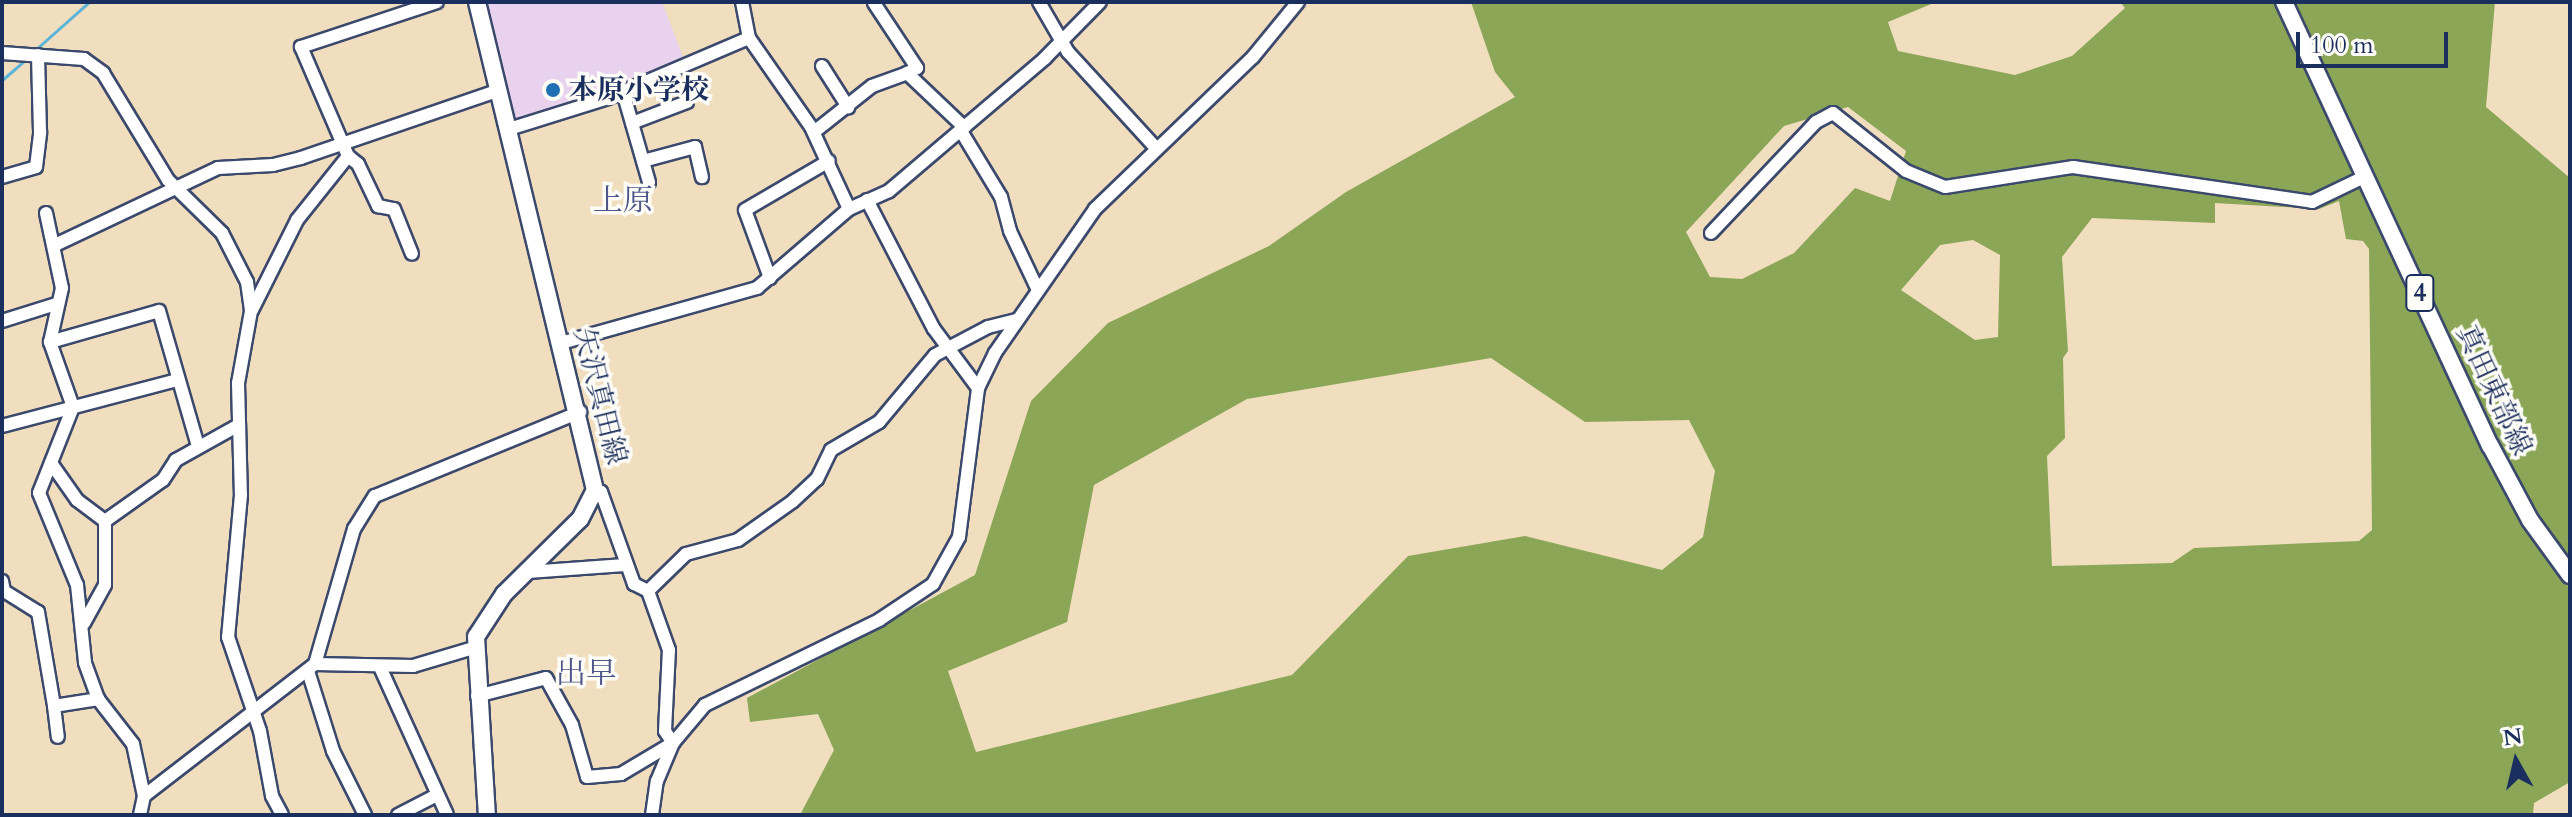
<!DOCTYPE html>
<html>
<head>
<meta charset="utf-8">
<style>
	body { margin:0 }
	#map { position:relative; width:2572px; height:817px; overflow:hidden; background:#f0debe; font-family:Cardo,"Noto Serif JP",serif }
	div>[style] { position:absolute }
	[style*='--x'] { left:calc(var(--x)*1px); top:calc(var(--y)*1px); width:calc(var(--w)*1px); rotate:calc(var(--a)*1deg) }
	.built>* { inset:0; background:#e9d2ee }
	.forest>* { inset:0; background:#8ba657 }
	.stream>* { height:3px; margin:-1.5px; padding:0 1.5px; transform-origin:1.5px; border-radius:1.5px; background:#5cb5d9 }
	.roads { filter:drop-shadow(2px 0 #3b496c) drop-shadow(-2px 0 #3b496c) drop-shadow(0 2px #3b496c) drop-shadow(0 -2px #3b496c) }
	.minor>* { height:12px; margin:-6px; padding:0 6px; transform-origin:6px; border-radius:6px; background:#fff }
	.major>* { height:16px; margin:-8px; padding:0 8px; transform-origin:8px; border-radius:8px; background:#fff }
	.dots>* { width:22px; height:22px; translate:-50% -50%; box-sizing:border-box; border:4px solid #fdfcf7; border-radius:50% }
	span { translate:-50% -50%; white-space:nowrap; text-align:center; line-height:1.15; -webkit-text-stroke:7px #fdfcf7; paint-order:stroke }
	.shield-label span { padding:2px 6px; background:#fdfcf7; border:2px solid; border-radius:6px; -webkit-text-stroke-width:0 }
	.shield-label { font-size:26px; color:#1b2f5e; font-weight:700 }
	.poi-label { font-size:28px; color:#1b2f5e; font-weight:700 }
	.left { translate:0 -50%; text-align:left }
	.street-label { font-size:28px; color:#1b2f5e }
	.neighbourhood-label { font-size:30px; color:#4e5789 }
	.frame { position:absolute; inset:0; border:4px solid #1b2f5e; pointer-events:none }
	.north { position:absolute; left:2476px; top:721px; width:80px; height:80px; -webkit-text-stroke:6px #fdfcf7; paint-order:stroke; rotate:352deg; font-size:22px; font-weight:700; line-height:32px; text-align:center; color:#1b2f5e }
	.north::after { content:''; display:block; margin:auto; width:28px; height:36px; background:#1b2f5e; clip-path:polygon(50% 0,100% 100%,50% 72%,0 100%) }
	.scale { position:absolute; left:2296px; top:32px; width:152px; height:36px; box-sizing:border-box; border:4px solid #1b2f5e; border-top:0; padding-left:10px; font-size:24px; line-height:28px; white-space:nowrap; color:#1b2f5e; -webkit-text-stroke:6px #fdfcf7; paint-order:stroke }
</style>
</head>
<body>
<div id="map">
	<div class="built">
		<i style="clip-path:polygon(483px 2px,662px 2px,684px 59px,516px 121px)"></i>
	</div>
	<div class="forest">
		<i style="clip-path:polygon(evenodd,1471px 2px,1936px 2px,1888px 22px,1898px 51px,2015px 75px,2072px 56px,2125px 8px,2120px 2px,2495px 2px,2486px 107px,2570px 178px,2570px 782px,2534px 803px,2533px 815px,800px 815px,834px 750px,818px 714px,750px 722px,747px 698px,975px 575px,1031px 401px,1108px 323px,1269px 246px,1346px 192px,1515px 97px,1495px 72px,1471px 2px,1848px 107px,1906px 151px,1890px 201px,1855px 188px,1794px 253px,1742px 279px,1710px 277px,1686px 232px,1784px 126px,1848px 107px,1471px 2px,2339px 201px,2346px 239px,2363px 241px,2369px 249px,2372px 530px,2359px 541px,2194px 548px,2172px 563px,2052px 566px,2047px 456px,2065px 438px,2063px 358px,2068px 351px,2062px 257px,2092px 218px,2215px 223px,2215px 203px,2319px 209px,2339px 201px,1471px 2px,1973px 240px,2000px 255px,1998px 337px,1975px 340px,1901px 290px,1940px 245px,1973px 240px,1471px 2px,1491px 358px,1585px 422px,1689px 420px,1715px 471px,1703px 537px,1662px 570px,1525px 536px,1408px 556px,1292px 675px,976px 752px,948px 671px,1067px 622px,1094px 485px,1247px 399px,1491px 358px)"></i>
	</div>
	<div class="stream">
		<i style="--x:35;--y:50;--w:72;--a:-41.6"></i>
		<i style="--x:2;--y:80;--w:33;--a:-41"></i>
	</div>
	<div class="roads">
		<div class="minor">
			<i style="--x:742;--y:2;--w:37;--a:79"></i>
			<i style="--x:749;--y:38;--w:108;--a:55.1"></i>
			<i style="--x:811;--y:127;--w:90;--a:65.1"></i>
			<i style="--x:1039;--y:2;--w:58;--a:59.9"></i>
			<i style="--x:1068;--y:52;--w:130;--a:47.5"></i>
			<i style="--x:874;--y:3;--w:78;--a:56.5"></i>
			<i style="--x:917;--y:68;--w:11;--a:153"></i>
			<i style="--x:2;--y:53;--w:82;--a:4.2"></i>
			<i style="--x:84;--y:59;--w:24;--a:36"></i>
			<i style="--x:103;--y:73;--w:125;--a:58.7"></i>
			<i style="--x:168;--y:180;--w:76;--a:44.5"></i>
			<i style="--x:222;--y:233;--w:55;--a:63"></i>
			<i style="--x:247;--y:282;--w:29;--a:82"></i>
			<i style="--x:251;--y:311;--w:73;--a:100.2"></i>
			<i style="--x:238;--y:383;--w:112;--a:88.5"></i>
			<i style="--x:241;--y:495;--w:143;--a:95.2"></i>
			<i style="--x:228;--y:637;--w:99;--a:71.2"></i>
			<i style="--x:260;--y:731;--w:66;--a:79.5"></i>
			<i style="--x:272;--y:796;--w:21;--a:62"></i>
			<i style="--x:822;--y:66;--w:49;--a:57.6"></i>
			<i style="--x:623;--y:92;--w:94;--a:73.9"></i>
			<i style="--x:632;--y:123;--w:59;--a:-20.9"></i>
			<i style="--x:509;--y:129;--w:104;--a:-17.4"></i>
			<i style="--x:608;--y:98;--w:153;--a:-23.1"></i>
			<i style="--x:961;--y:131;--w:77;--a:58.8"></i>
			<i style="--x:1001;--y:197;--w:35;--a:75"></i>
			<i style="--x:1010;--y:231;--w:63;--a:64.7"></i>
			<i style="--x:814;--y:132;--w:74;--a:-38.4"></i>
			<i style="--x:872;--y:86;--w:37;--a:-20"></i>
			<i style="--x:907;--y:73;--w:79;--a:43.5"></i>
			<i style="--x:348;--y:156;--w:13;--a:39"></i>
			<i style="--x:358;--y:164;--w:47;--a:64.5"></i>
			<i style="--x:378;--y:206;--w:16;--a:11"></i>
			<i style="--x:394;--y:209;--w:48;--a:68.2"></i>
			<i style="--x:643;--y:161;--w:54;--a:-15.1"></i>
			<i style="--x:695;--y:147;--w:31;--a:77"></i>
			<i style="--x:2;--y:177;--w:35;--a:-16"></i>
			<i style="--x:36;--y:167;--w:35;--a:-83"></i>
			<i style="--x:40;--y:132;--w:77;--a:-91.5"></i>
			<i style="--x:867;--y:200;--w:145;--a:62.6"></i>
			<i style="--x:934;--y:329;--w:74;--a:53.3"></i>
			<i style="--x:46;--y:213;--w:77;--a:78"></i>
			<i style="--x:62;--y:288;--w:55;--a:102.5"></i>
			<i style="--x:50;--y:342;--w:69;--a:70.5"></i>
			<i style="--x:73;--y:407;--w:92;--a:111.6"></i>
			<i style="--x:39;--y:493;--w:100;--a:67.6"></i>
			<i style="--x:77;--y:585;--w:78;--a:84.1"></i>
			<i style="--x:85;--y:663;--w:38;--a:70"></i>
			<i style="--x:98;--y:699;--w:57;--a:52.1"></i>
			<i style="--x:133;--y:744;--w:53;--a:78.1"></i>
			<i style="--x:144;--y:796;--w:19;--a:102"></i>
			<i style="--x:1711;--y:233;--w:153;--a:-46.6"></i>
			<i style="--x:1816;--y:122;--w:19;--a:-28"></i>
			<i style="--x:1833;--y:113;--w:93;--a:38.5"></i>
			<i style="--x:1906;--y:171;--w:42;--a:22.3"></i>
			<i style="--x:1945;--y:187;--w:130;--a:-8.9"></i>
			<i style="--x:2073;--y:167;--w:242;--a:8.3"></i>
			<i style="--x:2312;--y:202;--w:58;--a:-25.7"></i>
			<i style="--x:55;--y:245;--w:180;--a:-25.3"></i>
			<i style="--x:218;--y:168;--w:55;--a:-3.1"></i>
			<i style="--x:273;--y:165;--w:29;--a:-14"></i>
			<i style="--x:301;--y:158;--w:207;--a:-18.9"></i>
			<i style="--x:770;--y:278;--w:72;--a:-110.2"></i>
			<i style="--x:745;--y:210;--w:97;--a:-30.3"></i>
			<i style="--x:252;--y:310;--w:101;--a:-63.4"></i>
			<i style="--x:297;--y:220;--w:82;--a:-51.4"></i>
			<i style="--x:348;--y:156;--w:119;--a:-113.3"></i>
			<i style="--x:301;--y:47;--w:143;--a:-18.3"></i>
			<i style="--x:2;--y:321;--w:57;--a:-17.5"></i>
			<i style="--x:50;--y:342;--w:113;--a:-15.9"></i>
			<i style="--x:159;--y:311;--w:141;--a:73.9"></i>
			<i style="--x:561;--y:343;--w:204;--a:-15.7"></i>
			<i style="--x:757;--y:288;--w:121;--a:-40.7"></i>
			<i style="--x:849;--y:209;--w:44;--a:-24.2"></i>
			<i style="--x:889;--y:191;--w:205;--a:-40.4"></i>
			<i style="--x:1045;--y:58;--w:78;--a:-45.5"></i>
			<i style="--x:2;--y:426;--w:181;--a:-14.7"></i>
			<i style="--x:51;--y:463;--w:45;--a:54.9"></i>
			<i style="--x:77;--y:500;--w:35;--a:37"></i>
			<i style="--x:528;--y:572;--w:97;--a:-4.1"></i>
			<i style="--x:2;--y:581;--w:10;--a:79"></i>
			<i style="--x:4;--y:591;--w:40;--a:32"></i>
			<i style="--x:38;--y:612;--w:95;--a:80.3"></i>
			<i style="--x:54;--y:706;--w:45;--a:-9"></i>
			<i style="--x:648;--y:591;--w:53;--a:-44.2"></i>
			<i style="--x:686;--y:554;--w:54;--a:-15.1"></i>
			<i style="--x:738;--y:540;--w:67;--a:-35.3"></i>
			<i style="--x:793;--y:501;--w:33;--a:-43"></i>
			<i style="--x:817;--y:479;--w:32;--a:-64"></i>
			<i style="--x:831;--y:450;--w:56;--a:-30.3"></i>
			<i style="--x:879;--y:422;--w:87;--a:-50.1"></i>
			<i style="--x:935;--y:355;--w:60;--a:-27.8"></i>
			<i style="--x:988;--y:327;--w:30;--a:-14"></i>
			<i style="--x:84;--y:623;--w:43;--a:-61.1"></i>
			<i style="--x:105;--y:585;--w:64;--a:-90"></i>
			<i style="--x:105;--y:521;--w:71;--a:-35.3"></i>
			<i style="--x:163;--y:480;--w:24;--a:-57"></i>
			<i style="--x:176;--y:460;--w:72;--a:-29.1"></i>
			<i style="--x:315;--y:664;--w:98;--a:1.2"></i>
			<i style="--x:413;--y:666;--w:63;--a:-16.7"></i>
			<i style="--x:380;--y:667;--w:162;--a:65.6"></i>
			<i style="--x:308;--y:671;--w:84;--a:72.6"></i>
			<i style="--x:333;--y:751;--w:72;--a:63.4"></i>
			<i style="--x:477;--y:696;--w:71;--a:-14.6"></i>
			<i style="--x:546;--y:678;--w:54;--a:61"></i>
			<i style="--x:572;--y:725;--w:54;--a:73.9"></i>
			<i style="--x:587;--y:777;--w:34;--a:-5"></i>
			<i style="--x:621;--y:774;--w:61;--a:-30.8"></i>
			<i style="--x:673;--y:743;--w:14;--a:-124"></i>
			<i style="--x:665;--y:731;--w:81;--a:-87.2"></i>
			<i style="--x:669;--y:650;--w:63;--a:-109.6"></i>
			<i style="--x:648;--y:591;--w:16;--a:-153"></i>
			<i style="--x:634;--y:584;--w:98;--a:-109.7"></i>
			<i style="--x:601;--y:492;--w:6;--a:-162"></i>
			<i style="--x:54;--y:706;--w:31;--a:83"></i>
			<i style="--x:144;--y:796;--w:216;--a:-37.7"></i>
			<i style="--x:315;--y:664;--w:141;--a:-73.9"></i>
			<i style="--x:354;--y:529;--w:39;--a:-58"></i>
			<i style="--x:375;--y:496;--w:222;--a:-22.3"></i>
			<i style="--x:398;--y:815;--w:44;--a:-27.1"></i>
			<i style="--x:652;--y:815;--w:34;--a:-82"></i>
			<i style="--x:657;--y:781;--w:41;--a:-67.2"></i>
			<i style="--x:673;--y:743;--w:50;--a:-49.9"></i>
			<i style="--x:705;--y:705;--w:194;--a:-26"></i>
			<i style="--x:879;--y:620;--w:65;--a:-33.7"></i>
			<i style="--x:933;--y:584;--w:54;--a:-61"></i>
			<i style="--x:959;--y:537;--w:150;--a:-82.7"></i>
			<i style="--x:978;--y:388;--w:39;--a:-64"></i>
			<i style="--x:995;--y:353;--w:175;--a:-55.2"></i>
			<i style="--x:1095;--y:209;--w:219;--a:-43.9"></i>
			<i style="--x:1253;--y:57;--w:71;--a:-50.7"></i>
		</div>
		<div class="major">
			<i style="--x:477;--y:2;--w:502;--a:76.41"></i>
			<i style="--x:595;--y:490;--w:33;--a:117"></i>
			<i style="--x:580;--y:519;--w:107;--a:135.4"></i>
			<i style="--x:504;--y:594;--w:51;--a:123.1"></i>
			<i style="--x:476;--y:637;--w:178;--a:86.5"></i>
			<i style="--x:2284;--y:2;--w:489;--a:65.1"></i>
			<i style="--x:2490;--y:445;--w:85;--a:61.9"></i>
			<i style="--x:2530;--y:520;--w:68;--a:54"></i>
		</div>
	</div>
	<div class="dots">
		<i style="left:553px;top:90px;background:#1f6fb2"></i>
	</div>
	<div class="shield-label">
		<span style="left:2420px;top:293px">4</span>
	</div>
	<div class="poi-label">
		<span class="left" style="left:569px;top:90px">本原小学校</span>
	</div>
	<div class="street-label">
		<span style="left:2494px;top:390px;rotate:65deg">真田東部線</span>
		<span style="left:600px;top:396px;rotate:76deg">矢沢真田線</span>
	</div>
	<div class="neighbourhood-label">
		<span style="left:623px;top:201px">上原</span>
		<span style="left:586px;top:674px">出早</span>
	</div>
	<div class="frame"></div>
	<div class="north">N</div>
	<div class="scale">100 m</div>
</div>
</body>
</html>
